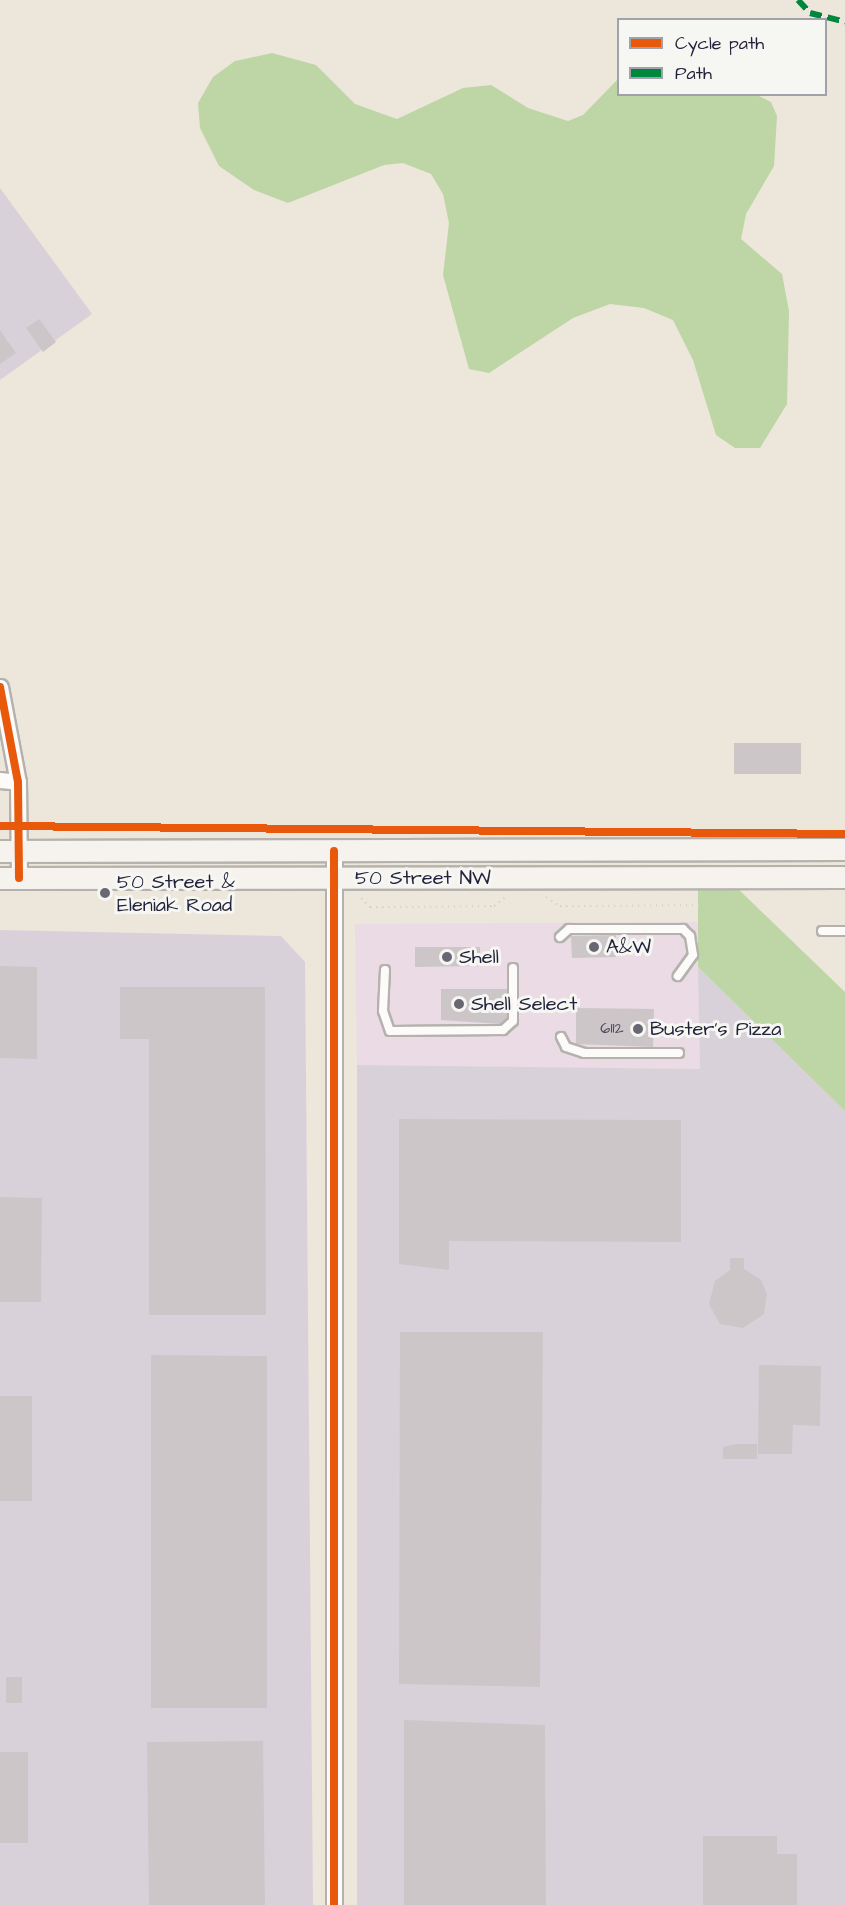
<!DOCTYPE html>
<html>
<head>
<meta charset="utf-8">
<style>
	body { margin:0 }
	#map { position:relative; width:845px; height:1905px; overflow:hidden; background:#ece6db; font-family:"Architects Daughter",sans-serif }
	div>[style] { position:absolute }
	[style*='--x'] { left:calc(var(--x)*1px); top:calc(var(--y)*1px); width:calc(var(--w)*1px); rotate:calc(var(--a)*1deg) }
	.built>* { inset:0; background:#eadbe5 }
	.industrial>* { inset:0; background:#d9d1d9 }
	.green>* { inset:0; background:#bed6a5 }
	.building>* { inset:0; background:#ccc6c8 }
	.path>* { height:2px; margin-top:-1px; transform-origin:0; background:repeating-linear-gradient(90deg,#d3d2d1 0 1.5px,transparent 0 6px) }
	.roads { filter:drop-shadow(2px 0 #b5b2ad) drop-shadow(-2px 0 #b5b2ad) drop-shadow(0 2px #b5b2ad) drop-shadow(0 -2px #b5b2ad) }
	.lane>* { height:8px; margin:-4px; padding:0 4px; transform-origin:4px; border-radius:4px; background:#fcfbfa }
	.street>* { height:15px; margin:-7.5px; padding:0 7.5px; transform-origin:7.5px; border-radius:7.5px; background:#fcfbfa }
	.secondary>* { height:21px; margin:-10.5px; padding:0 10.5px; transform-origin:10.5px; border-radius:10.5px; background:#f6f3ef }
	.quiet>* { height:6px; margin-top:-3px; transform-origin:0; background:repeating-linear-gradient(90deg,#00873e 0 12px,transparent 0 18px) }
	.cycleway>* { height:8px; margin:-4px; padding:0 4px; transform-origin:4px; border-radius:4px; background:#e8590c }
	.dots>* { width:16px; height:16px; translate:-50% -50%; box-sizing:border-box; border:3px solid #f6f6f2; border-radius:50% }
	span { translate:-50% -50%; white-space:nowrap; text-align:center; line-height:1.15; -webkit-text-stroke:6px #f6f6f2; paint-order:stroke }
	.number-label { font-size:16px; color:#4c4b5e }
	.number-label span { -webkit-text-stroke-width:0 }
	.street-label { font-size:20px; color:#22223b }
	.poi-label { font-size:20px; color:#22223b }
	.left { translate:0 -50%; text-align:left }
	.legend { position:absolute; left:617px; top:18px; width:210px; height:78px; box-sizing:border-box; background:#f6f6f2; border:2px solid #a1a1a9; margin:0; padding:8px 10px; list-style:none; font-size:18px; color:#22223b }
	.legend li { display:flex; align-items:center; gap:12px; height:30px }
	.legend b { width:30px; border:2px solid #a1a1a9 }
</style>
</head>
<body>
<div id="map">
	<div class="built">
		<i style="clip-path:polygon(698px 922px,700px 1069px,357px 1065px,355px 924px)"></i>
	</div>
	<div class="industrial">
		<i style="clip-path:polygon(0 188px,92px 314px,0 380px)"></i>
		<i style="clip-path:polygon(0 930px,281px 936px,305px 962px,313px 1905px,0 1905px)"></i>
		<i style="clip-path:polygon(698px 967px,845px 1111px,845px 1905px,357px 1905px,357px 1065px,700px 1069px)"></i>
	</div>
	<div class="green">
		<i style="clip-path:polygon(272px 53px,316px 65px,355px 104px,397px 119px,463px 88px,491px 85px,528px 108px,568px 121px,583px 115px,618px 79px,618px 94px,755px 94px,771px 102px,777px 116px,774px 166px,746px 214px,741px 239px,782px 274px,789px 311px,787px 404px,760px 448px,735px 448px,716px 435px,693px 360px,673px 320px,644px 308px,610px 304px,573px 318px,489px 373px,469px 369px,443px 275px,449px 223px,443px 194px,431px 174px,403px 163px,384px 165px,288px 203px,254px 190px,219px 166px,200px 128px,198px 103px,213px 77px,235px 61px)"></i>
		<i style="clip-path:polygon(698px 886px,735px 886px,845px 992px,845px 1111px,698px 967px)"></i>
	</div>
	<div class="building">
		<i style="clip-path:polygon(39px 319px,56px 342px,43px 352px,26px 328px)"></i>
		<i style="clip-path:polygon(0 330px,16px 353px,0 364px)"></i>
		<i style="clip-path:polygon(734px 743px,801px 743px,801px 774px,734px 774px)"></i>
		<i style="clip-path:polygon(616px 935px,616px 957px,572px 958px,571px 936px)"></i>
		<i style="clip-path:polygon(415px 947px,480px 947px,480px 966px,415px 967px)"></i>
		<i style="clip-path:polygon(0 966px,37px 967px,37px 1059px,0 1058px)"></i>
		<i style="clip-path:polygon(120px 987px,265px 987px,266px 1315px,149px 1315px,149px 1039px,120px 1039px)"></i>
		<i style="clip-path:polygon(441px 989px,507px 989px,507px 1018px,501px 1024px,441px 1020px)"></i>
		<i style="clip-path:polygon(576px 1008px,654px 1009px,653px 1047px,576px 1044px)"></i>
		<i style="clip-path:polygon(399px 1119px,681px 1120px,681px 1242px,449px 1241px,449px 1270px,399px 1264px)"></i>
		<i style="clip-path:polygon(0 1197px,42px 1198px,41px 1302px,0 1302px)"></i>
		<i style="clip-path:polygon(730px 1258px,744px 1258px,744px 1269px,761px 1280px,767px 1294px,764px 1314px,743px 1328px,720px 1324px,709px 1304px,715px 1281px,730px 1270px)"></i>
		<i style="clip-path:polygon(400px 1332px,543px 1332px,540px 1687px,399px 1684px)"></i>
		<i style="clip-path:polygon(151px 1355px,267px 1356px,267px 1708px,151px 1708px)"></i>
		<i style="clip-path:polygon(759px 1365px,821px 1366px,820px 1426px,793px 1425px,792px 1454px,758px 1454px)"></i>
		<i style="clip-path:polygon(0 1396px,32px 1396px,32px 1501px,0 1501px)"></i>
		<i style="clip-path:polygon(736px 1444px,757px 1444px,757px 1459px,723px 1459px,723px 1447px)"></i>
		<i style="clip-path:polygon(6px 1677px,22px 1677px,22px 1703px,6px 1703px)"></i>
		<i style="clip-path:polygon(404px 1720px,545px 1725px,546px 1905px,404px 1905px)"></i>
		<i style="clip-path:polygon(263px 1741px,265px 1905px,149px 1905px,147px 1742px)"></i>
		<i style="clip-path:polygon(0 1752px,28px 1752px,28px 1843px,0 1843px)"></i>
		<i style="clip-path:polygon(703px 1836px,777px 1836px,777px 1854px,797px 1854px,797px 1905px,703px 1905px)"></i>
	</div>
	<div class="path">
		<i style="--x:546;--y:897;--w:17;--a:33"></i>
		<i style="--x:560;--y:906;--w:142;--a:-0.4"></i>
		<i style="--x:361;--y:898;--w:13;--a:45"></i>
		<i style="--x:370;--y:907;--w:124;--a:-0.5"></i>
		<i style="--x:494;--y:906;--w:16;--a:-38"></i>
	</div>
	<div class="roads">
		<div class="lane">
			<i style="--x:822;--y:931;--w:23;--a:0"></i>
			<i style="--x:560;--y:937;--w:12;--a:-42"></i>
			<i style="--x:569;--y:929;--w:114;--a:0"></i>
			<i style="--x:683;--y:929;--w:10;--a:45"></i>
			<i style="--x:690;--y:936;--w:19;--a:81"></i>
			<i style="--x:693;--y:955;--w:26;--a:126"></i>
			<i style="--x:385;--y:970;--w:41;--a:92.8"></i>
			<i style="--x:383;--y:1011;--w:21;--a:71"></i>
			<i style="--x:390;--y:1031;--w:113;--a:-0.5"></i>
			<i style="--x:503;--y:1030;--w:13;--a:-42"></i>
			<i style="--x:513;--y:1021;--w:53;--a:-90"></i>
			<i style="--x:561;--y:1037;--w:11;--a:63"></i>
			<i style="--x:566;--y:1047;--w:19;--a:18"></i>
			<i style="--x:584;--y:1053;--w:95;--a:0"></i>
		</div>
		<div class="street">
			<i style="--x:0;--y:687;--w:97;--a:79.3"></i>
			<i style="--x:18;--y:782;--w:96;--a:89.4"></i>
			<i style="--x:0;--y:780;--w:18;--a:6"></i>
			<i style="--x:334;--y:851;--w:1054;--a:90"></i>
		</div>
		<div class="secondary">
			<i style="--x:0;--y:851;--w:845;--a:-0.14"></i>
			<i style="--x:0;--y:878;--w:845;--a:-0.07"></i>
		</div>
	</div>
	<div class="quiet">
		<i style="--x:798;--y:0;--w:18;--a:47"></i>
		<i style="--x:810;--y:13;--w:36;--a:14"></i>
	</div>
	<div class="cycleway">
		<i style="--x:0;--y:687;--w:97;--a:79.3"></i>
		<i style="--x:18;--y:782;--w:96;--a:89.4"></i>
		<i style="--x:0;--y:826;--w:845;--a:0.54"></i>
		<i style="--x:334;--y:851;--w:1054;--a:90"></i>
	</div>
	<div class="dots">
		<i style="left:105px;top:893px;background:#696773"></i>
		<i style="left:594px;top:947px;background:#696773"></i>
		<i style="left:447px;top:957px;background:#696773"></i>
		<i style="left:459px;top:1004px;background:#696773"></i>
		<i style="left:638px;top:1029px;background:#696773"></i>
	</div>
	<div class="number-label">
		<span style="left:612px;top:1028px">6112</span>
	</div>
	<div class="street-label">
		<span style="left:423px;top:878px">50 Street NW</span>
	</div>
	<div class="poi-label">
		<span class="left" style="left:117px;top:894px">50 Street &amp;<br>Eleniak Road</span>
		<span class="left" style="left:606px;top:947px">A&amp;W</span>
		<span class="left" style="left:459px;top:957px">Shell</span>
		<span class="left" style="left:471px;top:1004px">Shell Select</span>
		<span class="left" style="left:650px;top:1029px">Buster's Pizza</span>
	</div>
	<ul class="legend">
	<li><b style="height:8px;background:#e8590c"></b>Cycle path</li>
	<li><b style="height:8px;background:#00873e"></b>Path</li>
	</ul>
</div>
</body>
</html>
